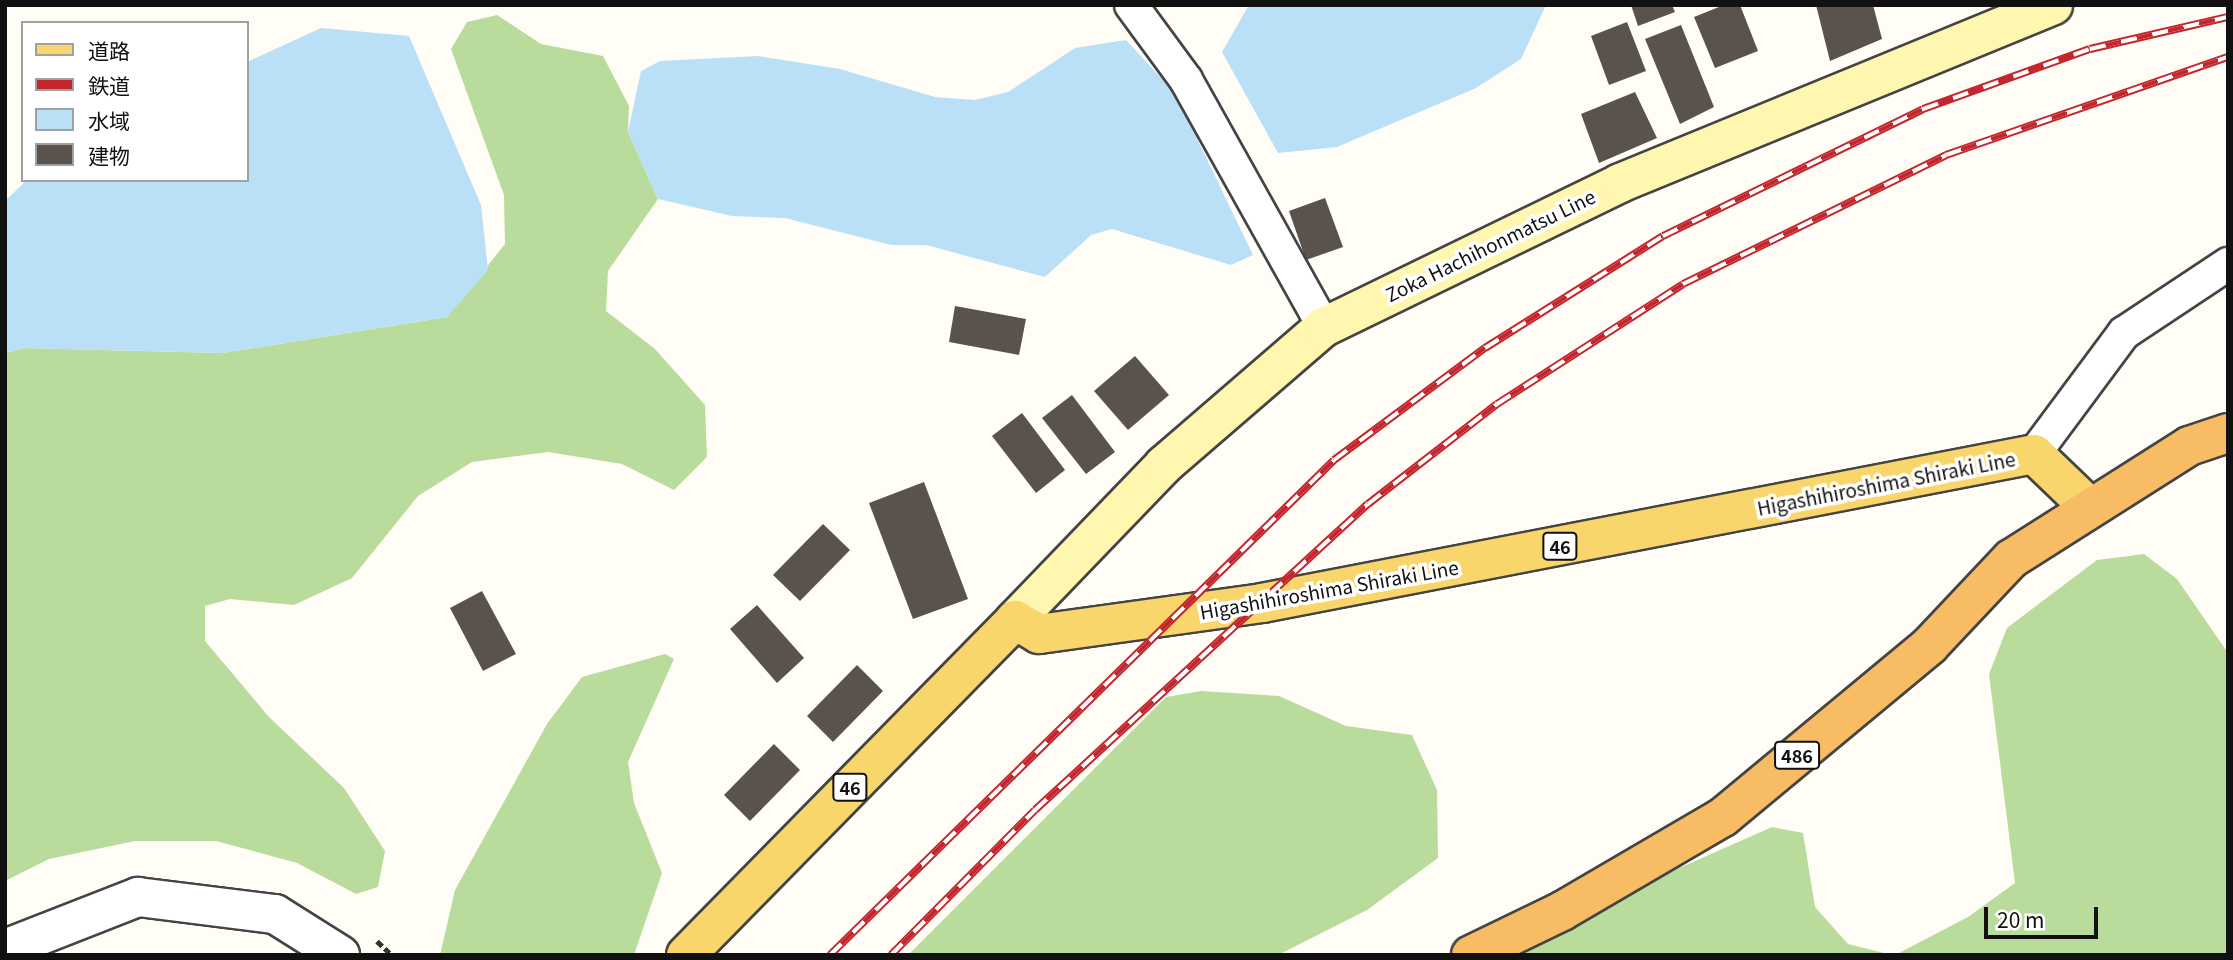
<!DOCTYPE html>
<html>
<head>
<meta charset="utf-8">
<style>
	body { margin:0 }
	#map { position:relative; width:2233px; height:960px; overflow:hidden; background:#fffdf5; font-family:Georgia,"Noto Sans JP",serif }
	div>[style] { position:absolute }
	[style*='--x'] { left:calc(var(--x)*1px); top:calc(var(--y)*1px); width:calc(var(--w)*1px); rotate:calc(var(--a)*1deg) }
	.forest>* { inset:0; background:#b9dc9c }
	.water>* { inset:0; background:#b9e0f7 }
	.building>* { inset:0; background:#5a524d }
	.path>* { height:4.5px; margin-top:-2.25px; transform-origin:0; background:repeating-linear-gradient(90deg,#333 0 7px,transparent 0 10.5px) }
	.roads { filter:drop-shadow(2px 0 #444) drop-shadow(-2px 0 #444) drop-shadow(0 2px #444) drop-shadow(0 -2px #444) }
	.minor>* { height:32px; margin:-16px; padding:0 16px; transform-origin:16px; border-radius:16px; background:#fff }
	.tertiary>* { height:38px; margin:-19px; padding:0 19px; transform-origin:19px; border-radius:19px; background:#fff }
	.secondary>* { height:38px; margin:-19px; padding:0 19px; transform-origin:19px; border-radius:19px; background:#fff6b0 }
	.primary>* { height:38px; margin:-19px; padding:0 19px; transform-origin:19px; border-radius:19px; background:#f9d66b }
	.trunk>* { height:38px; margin:-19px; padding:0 19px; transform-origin:19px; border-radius:19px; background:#f7bc64 }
	.rail>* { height:8px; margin-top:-4px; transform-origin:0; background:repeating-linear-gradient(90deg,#fff 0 16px,#c4262e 0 32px); box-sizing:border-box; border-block:2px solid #c4262e }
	span { translate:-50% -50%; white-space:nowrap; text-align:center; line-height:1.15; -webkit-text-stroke:7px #fff; paint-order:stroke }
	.shield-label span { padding:2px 5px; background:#fff; border:2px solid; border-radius:5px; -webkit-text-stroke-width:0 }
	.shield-label { font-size:18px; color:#111; font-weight:700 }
	.street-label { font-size:19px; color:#111 }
	.frame { position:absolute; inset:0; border:7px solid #111; pointer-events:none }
	.legend { position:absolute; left:21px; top:21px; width:228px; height:161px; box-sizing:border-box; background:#fff; border:2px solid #a0a0a0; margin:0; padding:9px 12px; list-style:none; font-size:21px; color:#111 }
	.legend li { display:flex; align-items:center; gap:14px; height:35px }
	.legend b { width:35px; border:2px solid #a0a0a0 }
	.scale { position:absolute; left:1984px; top:907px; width:114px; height:32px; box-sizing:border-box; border:4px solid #111; border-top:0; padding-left:9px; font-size:21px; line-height:24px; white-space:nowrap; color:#111; -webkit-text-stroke:5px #fff; paint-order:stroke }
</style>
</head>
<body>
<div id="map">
	<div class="forest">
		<i style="clip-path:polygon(497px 15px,541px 44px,603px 56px,629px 106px,628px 132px,658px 199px,608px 271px,606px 311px,655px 349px,705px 405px,707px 457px,674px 490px,622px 464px,548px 452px,472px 462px,418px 496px,352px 578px,294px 605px,230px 599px,205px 606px,205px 641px,269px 717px,344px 788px,385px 851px,378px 887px,356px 894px,297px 863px,216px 841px,135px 841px,49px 859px,5px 881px,5px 353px,24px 348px,222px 353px,447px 317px,505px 244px,504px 195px,451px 49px,467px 22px)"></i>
		<i style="clip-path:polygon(2144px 554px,2177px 579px,2228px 653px,2228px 955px,1895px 955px,1968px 917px,2015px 883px,1989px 674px,2007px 628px,2097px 560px)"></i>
		<i style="clip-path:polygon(665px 654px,674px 659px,628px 762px,634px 803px,662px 873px,634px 955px,440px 955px,455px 890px,547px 724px,582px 677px)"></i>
		<i style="clip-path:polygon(1201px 691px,1279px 696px,1346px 726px,1412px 735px,1437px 790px,1438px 858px,1367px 910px,1278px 955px,908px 955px,1166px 697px)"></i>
		<i style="clip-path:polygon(1772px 827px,1803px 833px,1815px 907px,1848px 944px,1892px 955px,1483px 955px)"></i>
	</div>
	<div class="water">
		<i style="clip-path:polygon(1249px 5px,1546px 5px,1521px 59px,1476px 88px,1337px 147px,1278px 153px,1222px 52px)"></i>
		<i style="clip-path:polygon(321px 28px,409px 36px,481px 205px,488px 270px,447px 317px,222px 353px,24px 348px,5px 353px,5px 201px,27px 180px,247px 180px,247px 62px)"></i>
		<i style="clip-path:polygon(1126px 40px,1175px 93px,1253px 255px,1231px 265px,1112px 229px,1091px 235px,1045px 277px,926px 245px,891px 245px,785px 218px,732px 216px,658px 199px,628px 132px,641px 71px,660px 61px,758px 56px,840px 69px,935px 97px,975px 100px,1008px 92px,1075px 48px)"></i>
	</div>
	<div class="building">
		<i style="clip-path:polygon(1631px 5px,1672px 5px,1675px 12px,1638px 26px)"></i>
		<i style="clip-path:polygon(1724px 5px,1740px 5px,1758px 51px,1715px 68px,1694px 17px)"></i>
		<i style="clip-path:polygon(1816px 5px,1873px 5px,1882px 39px,1830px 61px)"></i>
		<i style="clip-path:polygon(1627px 22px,1646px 71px,1609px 85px,1591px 36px)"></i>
		<i style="clip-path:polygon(1681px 25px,1714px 107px,1680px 124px,1645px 39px)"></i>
		<i style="clip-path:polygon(1635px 92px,1657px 138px,1599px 163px,1581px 114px)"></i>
		<i style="clip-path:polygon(1325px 198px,1343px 247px,1306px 260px,1289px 211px)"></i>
		<i style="clip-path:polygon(955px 306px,1026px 319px,1019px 355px,949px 342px)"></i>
		<i style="clip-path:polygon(1135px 356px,1169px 395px,1128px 430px,1094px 391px)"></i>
		<i style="clip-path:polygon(1072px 395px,1115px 452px,1086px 474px,1042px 418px)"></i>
		<i style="clip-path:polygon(1022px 413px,1065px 470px,1036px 493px,992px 436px)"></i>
		<i style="clip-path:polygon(924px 482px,968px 599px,913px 619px,869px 503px)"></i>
		<i style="clip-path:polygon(823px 524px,850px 550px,800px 601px,773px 575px)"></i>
		<i style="clip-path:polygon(482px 591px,516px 654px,483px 671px,450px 608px)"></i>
		<i style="clip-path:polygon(757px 605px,804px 658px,777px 683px,730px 629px)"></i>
		<i style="clip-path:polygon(857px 665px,883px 691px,833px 742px,807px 716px)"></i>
		<i style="clip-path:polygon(774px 744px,800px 770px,750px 821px,724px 795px)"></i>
	</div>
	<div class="path">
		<i style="--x:377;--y:941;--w:21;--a:43"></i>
	</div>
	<div class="roads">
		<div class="minor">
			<i style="--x:1131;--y:5;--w:93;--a:53.7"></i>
			<i style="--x:1186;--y:80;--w:283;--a:60.8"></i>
			<i style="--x:2034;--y:454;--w:151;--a:-53.4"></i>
			<i style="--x:2124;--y:333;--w:125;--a:-33.6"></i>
		</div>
		<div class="tertiary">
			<i style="--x:5;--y:949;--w:143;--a:-21.4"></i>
			<i style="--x:138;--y:897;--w:138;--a:7.1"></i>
			<i style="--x:275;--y:914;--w:77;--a:32.2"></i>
		</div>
		<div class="secondary">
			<i style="--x:1015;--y:620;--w:215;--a:-46.1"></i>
			<i style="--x:1164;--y:465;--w:211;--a:-40.8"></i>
			<i style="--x:1324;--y:327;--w:329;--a:-25.9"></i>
			<i style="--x:1620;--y:183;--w:468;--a:-22.3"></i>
		</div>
		<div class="primary">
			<i style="--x:686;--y:955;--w:470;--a:-45.5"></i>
			<i style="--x:1015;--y:620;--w:28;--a:30"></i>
			<i style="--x:1039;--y:634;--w:225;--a:-7.9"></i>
			<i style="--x:1262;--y:603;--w:786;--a:-10.92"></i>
			<i style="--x:2034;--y:454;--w:74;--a:43.9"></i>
		</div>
		<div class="trunk">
			<i style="--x:1471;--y:955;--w:101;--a:-25.8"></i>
			<i style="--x:1562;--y:911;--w:186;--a:-30.3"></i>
			<i style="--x:1723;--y:817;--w:269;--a:-39.7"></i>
			<i style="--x:1930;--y:645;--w:118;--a:-46.7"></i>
			<i style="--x:2011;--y:559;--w:211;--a:-32.4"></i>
			<i style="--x:2189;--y:446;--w:41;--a:-18.4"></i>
		</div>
	</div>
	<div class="rail">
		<i style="--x:830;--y:955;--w:706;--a:-44.48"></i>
		<i style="--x:1334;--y:460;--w:188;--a:-36.6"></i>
		<i style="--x:1485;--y:348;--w:210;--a:-32.2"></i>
		<i style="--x:1663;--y:236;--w:289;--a:-26"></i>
		<i style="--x:1923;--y:109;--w:177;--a:-19.8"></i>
		<i style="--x:2090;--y:49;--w:142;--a:-13.1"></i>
		<i style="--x:891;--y:955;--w:204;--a:-45.2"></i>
		<i style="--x:1035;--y:810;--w:452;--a:-42.6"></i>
		<i style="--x:1368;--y:504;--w:163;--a:-37.8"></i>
		<i style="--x:1497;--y:404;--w:221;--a:-32.8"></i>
		<i style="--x:1683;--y:284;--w:293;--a:-26.1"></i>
		<i style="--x:1946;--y:155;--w:299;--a:-19.2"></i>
	</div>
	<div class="shield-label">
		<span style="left:1560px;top:546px">46</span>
		<span style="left:1797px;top:755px">486</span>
		<span style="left:850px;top:787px">46</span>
	</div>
	<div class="street-label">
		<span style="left:1490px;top:245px;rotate:-26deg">Zoka Hachihonmatsu Line</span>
		<span style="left:1886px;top:483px;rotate:-11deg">Higashihiroshima Shiraki Line</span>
		<span style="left:1329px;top:589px;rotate:-10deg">Higashihiroshima Shiraki Line</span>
	</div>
	<div class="frame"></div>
	<ul class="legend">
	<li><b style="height:9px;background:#f9d66b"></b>道路</li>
	<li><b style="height:9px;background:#c4262e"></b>鉄道</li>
	<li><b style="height:19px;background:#b9e0f7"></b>水域</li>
	<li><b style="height:19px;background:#5a524d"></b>建物</li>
	</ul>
	<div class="scale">20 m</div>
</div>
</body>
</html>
